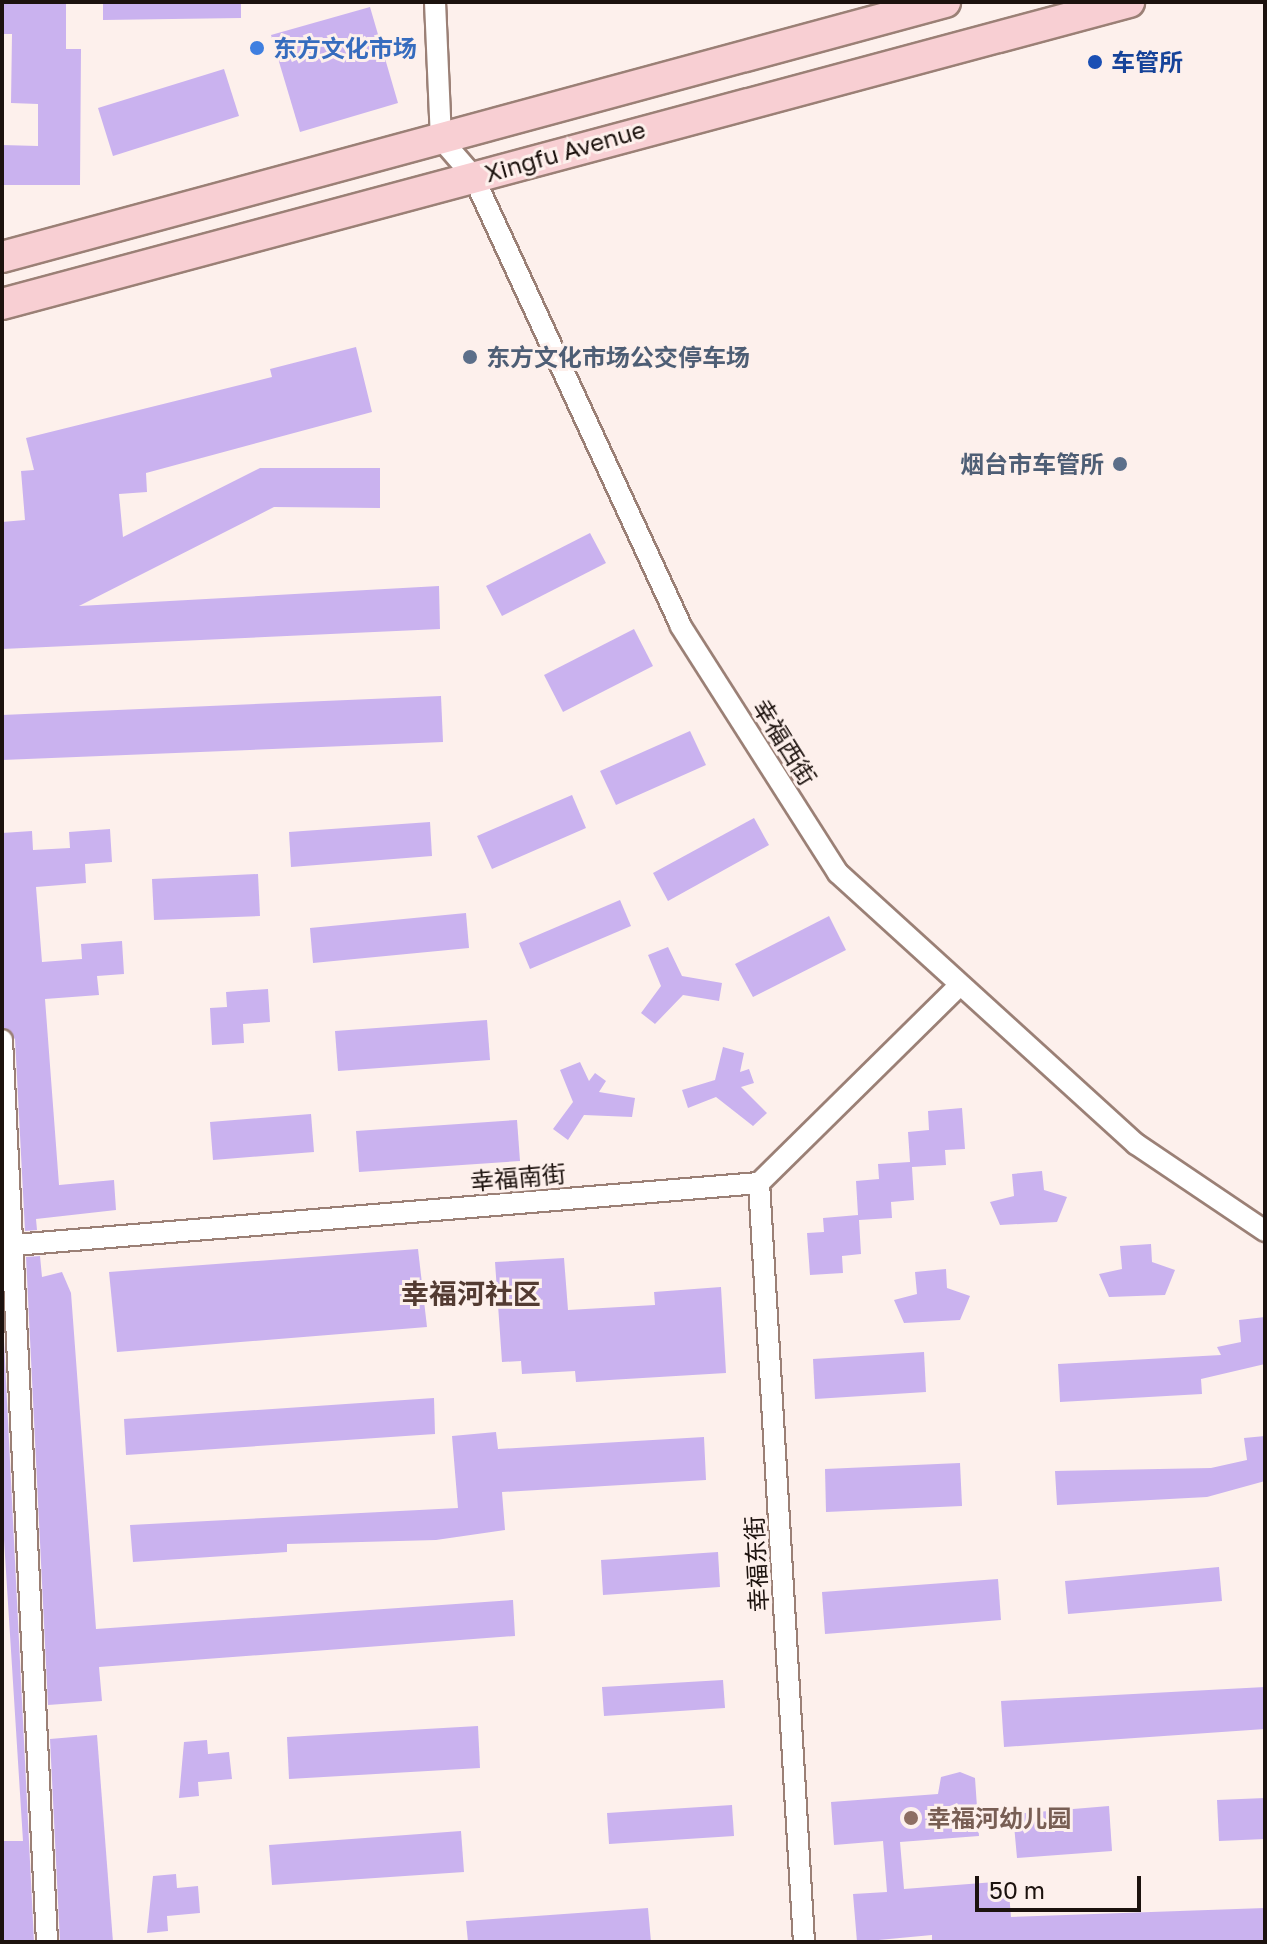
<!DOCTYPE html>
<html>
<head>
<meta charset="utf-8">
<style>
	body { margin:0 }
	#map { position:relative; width:1267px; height:1944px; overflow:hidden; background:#fdf0ec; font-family:"Golos Text","Noto Sans SC",sans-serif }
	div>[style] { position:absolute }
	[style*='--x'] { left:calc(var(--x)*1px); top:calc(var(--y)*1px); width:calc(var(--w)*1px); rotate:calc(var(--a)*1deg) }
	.building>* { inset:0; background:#cab2ef }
	.roads { filter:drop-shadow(2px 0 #9b8076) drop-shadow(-2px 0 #9b8076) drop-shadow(0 2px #9b8076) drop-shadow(0 -2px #9b8076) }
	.minor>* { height:20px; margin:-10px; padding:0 10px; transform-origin:10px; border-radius:10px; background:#fff }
	.secondary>* { height:30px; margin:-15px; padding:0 15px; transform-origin:15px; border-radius:15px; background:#f8cfd3 }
	.dots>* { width:22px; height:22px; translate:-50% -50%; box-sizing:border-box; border:4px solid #fdf0ec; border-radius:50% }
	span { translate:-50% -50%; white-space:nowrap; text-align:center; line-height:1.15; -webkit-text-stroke:6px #fdf0ec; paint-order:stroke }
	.shop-label { font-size:24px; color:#366cbe; font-weight:700 }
	.left { translate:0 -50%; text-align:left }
	.transit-label { font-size:24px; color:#164399; font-weight:700 }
	.street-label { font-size:24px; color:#1c120e }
	.service-label { font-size:24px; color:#4e5e75; font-weight:700 }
	.right { translate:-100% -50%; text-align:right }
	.education-label { font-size:24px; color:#785e54; font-weight:700 }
	.quarter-label { font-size:28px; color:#533b32; font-weight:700 }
	.frame { position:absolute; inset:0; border:4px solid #1c120e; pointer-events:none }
	.scale { position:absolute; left:975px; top:1876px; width:166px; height:36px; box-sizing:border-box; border:4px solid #1c120e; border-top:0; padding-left:10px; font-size:24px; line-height:28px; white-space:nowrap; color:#1c120e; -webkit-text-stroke:6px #fdf0ec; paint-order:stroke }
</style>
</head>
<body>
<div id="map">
	<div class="building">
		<i style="clip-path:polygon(2px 2px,66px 2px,66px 49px,81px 49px,80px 185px,2px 185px,2px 145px,38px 146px,38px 104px,11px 103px,12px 34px,2px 34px)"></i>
		<i style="clip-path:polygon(103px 2px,241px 2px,241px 18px,103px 20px)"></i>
		<i style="clip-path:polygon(370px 7px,398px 103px,300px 132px,271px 35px)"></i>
		<i style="clip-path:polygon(224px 69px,239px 116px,113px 156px,98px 108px)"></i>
		<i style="clip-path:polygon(356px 347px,372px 412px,146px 473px,147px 492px,119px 494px,123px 537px,260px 468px,380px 468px,380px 508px,274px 507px,79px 606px,439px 586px,440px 629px,2px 649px,2px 522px,25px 520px,21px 471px,34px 470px,26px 438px,272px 377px,270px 369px)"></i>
		<i style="clip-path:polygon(590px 533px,606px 563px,502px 616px,486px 586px)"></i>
		<i style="clip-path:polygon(634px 629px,653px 666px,563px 712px,544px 675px)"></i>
		<i style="clip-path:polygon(441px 696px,443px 742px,2px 760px,2px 715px)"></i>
		<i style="clip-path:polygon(690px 731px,706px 765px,616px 805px,600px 771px)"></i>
		<i style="clip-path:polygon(572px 795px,586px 828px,492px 869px,477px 836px)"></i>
		<i style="clip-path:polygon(754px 818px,769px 845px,668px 901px,653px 873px)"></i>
		<i style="clip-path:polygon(430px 822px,432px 856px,291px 867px,289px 832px)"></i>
		<i style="clip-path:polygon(110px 829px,112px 862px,85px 864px,86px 883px,36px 887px,42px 962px,82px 959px,81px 944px,122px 941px,124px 974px,97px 976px,99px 995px,45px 999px,59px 1185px,114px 1180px,116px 1210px,36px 1219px,37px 1230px,25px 1231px,15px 1039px,2px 1027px,2px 833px,32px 831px,33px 850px,70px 848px,69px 832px)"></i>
		<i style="clip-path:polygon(258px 874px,260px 916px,154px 920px,152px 879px)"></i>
		<i style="clip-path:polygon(620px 900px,631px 926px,530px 969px,519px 943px)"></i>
		<i style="clip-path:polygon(466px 913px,469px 948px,313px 963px,310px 928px)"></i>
		<i style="clip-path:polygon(829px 916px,846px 950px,753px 997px,735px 964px)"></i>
		<i style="clip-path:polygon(668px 947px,682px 976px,722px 983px,719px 1001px,683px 995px,655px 1024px,641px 1013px,661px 986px,648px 955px)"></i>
		<i style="clip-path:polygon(268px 989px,270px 1022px,243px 1024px,244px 1043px,212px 1045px,210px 1008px,227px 1007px,226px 992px)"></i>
		<i style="clip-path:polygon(487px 1020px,490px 1060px,338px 1071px,335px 1031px)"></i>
		<i style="clip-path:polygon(723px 1047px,744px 1053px,740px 1072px,749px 1069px,754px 1083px,741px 1087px,767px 1113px,753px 1126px,716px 1097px,688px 1108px,682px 1090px,715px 1080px)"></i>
		<i style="clip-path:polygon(580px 1062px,589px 1081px,595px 1073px,606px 1081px,599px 1092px,635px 1098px,632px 1117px,584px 1115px,568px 1140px,553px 1129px,573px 1102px,560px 1070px)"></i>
		<i style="clip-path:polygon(962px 1108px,965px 1149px,945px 1150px,946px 1165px,912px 1167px,914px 1200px,891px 1202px,892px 1218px,859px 1220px,861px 1254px,842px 1256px,843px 1273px,810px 1275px,807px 1233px,824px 1232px,823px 1218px,858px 1215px,856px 1181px,879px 1179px,878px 1164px,910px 1162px,908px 1132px,929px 1130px,928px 1111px)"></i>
		<i style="clip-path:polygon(311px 1114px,314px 1152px,213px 1160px,210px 1122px)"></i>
		<i style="clip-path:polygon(517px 1120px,520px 1161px,359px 1172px,356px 1131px)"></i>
		<i style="clip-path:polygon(1042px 1171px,1044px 1190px,1067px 1197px,1057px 1222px,1000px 1225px,990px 1202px,1014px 1196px,1012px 1174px)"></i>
		<i style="clip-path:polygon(1151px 1244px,1152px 1262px,1175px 1270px,1165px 1295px,1109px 1297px,1099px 1274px,1122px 1269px,1120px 1246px)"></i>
		<i style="clip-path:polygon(418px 1249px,427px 1327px,117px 1352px,109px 1272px)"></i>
		<i style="clip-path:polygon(40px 1256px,42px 1277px,62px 1272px,71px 1293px,96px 1629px,513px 1600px,515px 1636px,99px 1667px,102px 1701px,48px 1705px,26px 1257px)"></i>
		<i style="clip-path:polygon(564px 1258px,568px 1310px,655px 1305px,654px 1292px,721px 1287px,726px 1373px,576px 1382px,575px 1371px,522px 1374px,521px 1361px,502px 1362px,495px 1262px)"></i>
		<i style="clip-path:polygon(946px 1269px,947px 1288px,970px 1296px,960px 1320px,904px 1323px,894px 1300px,917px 1294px,915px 1272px)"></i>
		<i style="clip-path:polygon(2px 1301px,34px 1942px,2px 1942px,2px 1841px,23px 1841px,2px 1508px)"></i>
		<i style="clip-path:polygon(1265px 1317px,1265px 1364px,1201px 1379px,1202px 1394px,1060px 1402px,1058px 1364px,1221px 1355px,1217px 1347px,1241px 1342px,1239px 1320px)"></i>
		<i style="clip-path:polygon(924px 1352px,926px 1392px,815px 1399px,813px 1359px)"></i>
		<i style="clip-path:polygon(434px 1398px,435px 1434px,126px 1455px,124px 1419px)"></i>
		<i style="clip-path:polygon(496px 1432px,498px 1449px,704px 1437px,706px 1480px,502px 1492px,505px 1530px,436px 1540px,287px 1544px,287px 1552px,133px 1562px,130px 1525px,458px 1508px,452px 1436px)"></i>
		<i style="clip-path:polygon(1265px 1436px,1265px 1481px,1207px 1497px,1057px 1505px,1055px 1471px,1211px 1468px,1247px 1460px,1244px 1438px)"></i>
		<i style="clip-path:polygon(960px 1463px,962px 1506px,826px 1512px,825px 1469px)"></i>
		<i style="clip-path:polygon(718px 1552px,720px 1587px,603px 1595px,601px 1560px)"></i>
		<i style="clip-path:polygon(1219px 1567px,1222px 1601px,1068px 1614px,1065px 1581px)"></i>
		<i style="clip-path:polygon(998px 1579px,1001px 1620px,825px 1634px,822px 1592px)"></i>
		<i style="clip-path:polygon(723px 1680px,725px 1708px,604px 1716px,602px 1687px)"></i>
		<i style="clip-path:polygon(1265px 1687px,1265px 1729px,1004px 1747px,1001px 1701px)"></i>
		<i style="clip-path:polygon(478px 1726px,480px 1768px,289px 1779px,287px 1737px)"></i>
		<i style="clip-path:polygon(97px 1735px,113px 1942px,60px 1942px,50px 1739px)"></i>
		<i style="clip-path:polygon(207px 1740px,208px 1754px,229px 1752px,232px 1779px,198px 1782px,199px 1796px,179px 1798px,184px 1742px)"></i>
		<i style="clip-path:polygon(960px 1772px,975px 1778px,979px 1836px,900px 1842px,904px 1889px,1008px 1881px,1011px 1917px,1265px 1908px,1265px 1942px,932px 1942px,932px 1935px,857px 1942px,853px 1894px,887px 1892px,883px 1841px,834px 1845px,831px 1802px,938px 1794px,941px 1777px)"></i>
		<i style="clip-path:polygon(1265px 1798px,1265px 1839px,1219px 1841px,1217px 1800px)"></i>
		<i style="clip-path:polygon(732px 1805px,734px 1836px,609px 1844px,607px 1813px)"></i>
		<i style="clip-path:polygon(1109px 1806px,1112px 1851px,1017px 1858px,1013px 1814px)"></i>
		<i style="clip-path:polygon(461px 1831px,464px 1872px,272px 1885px,269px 1845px)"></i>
		<i style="clip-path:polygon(176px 1874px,177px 1888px,198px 1886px,200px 1913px,167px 1916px,168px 1931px,147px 1933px,153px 1876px)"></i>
		<i style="clip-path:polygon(648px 1908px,651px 1942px,468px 1942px,466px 1921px)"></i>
	</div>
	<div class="roads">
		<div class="minor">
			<i style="--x:435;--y:2;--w:137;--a:87.5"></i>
			<i style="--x:441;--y:139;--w:49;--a:49.1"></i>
			<i style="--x:473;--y:176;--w:494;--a:65.2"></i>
			<i style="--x:680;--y:625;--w:294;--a:57.5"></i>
			<i style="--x:838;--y:873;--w:403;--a:42.3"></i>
			<i style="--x:1136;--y:1144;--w:156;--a:34"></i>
			<i style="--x:2;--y:1040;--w:903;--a:87.14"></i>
			<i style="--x:759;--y:1183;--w:760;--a:86.61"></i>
			<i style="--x:2;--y:1246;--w:760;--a:-4.76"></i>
			<i style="--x:759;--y:1183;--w:279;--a:-44.6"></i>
		</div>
		<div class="secondary">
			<i style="--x:2;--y:257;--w:977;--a:-15.13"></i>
			<i style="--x:2;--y:304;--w:1167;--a:-15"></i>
		</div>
	</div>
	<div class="dots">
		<i style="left:257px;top:48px;background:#3f7fe0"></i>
		<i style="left:1095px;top:62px;background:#1a4fb4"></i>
		<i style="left:470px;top:357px;background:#5c6f8a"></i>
		<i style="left:1120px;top:464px;background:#5c6f8a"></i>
		<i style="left:911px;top:1818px;background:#8d6e63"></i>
	</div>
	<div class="shop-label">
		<span class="left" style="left:273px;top:48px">东方文化市场</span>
	</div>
	<div class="transit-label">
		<span class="left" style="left:1111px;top:62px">车管所</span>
	</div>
	<div class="street-label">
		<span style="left:565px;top:151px;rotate:-16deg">Xingfu Avenue</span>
		<span style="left:785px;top:742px;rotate:58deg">幸福西街</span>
		<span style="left:518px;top:1177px;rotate:-5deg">幸福南街</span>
		<span style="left:756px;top:1564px;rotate:-93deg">幸福东街</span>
	</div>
	<div class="service-label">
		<span class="left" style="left:486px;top:357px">东方文化市场公交停车场</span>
		<span class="right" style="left:1104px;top:464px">烟台市车管所</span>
	</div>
	<div class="education-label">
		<span class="left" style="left:927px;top:1818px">幸福河幼儿园</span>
	</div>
	<div class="quarter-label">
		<span style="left:471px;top:1294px">幸福河社区</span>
	</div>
	<div class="frame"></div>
	<div class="scale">50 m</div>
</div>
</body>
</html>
